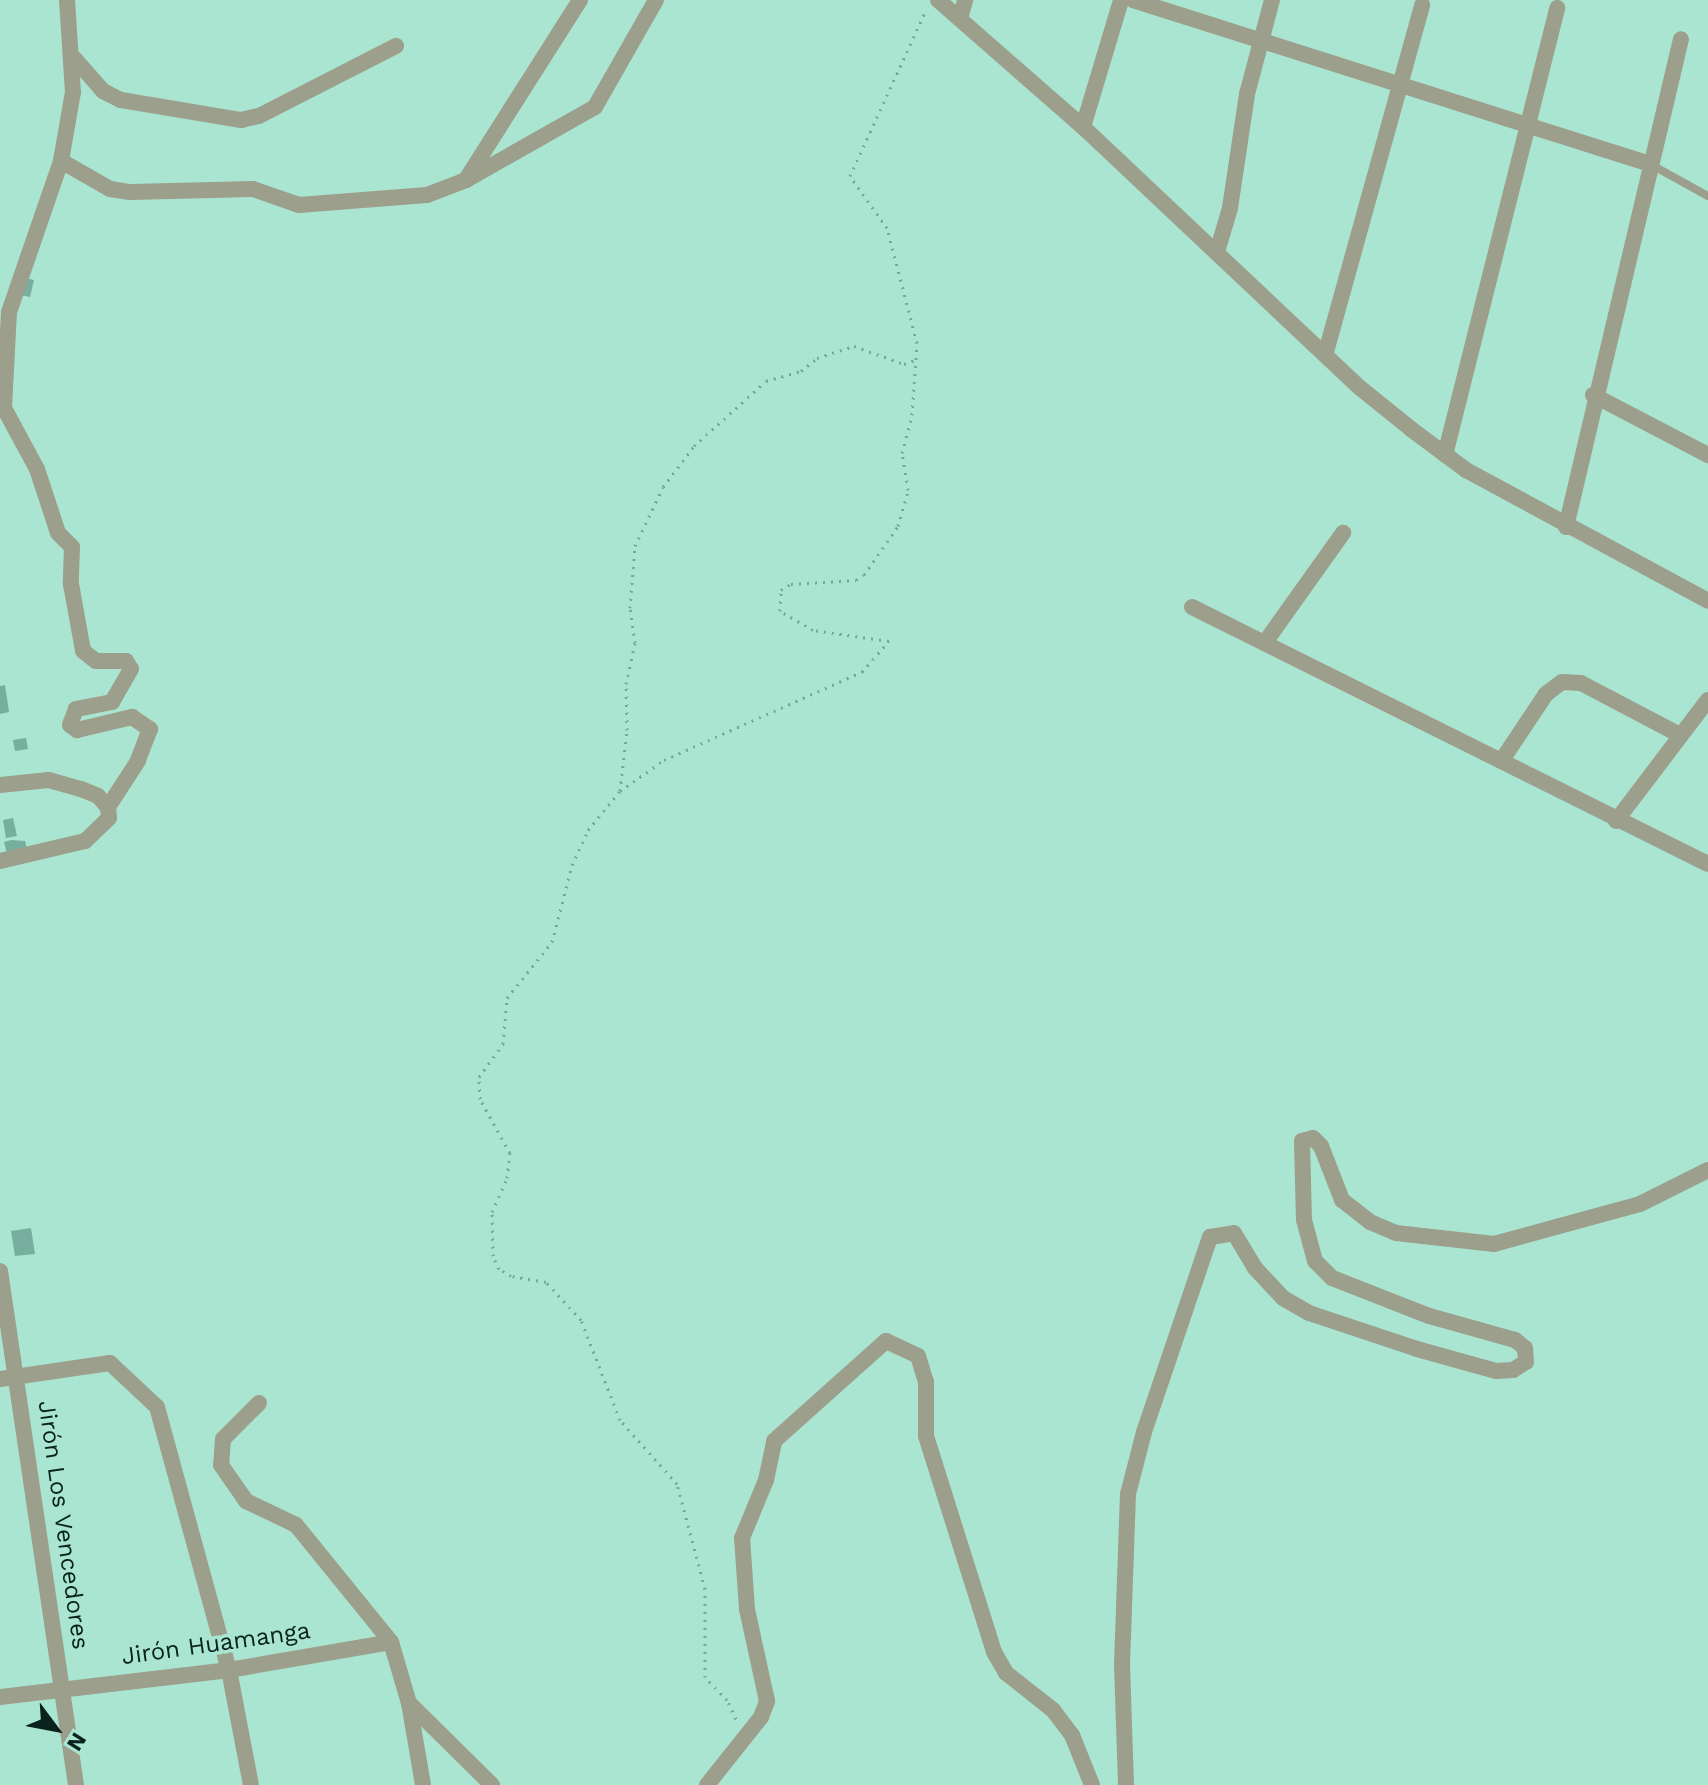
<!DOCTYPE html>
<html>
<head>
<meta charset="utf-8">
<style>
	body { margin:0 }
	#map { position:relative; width:1708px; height:1785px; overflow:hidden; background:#aae5d2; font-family:"Work Sans",sans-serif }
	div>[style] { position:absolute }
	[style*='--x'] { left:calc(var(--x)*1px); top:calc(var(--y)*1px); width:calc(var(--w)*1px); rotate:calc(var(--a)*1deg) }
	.building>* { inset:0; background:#76af9d }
	.path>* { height:3px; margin-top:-1.5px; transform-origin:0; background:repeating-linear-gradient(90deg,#77a798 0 2px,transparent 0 8px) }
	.service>* { height:8px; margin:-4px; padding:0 4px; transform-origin:4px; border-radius:4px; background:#9c9f8b }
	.minor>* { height:16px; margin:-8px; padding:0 8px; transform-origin:8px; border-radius:8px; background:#9c9f8b }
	span { translate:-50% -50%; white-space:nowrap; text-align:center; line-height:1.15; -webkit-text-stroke:7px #aae5d2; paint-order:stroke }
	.street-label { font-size:24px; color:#0a221c }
	.north { position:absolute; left:16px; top:1689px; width:80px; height:80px; -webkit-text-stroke:6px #aae5d2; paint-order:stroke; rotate:122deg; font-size:22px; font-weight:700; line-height:32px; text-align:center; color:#0a221c }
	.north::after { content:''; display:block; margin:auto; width:28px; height:36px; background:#0a221c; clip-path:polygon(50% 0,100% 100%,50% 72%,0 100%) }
</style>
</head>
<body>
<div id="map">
	<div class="building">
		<i style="clip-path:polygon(25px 278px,34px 280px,30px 297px,21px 295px)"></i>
		<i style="clip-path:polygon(5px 685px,9px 712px,0 714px,0 686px)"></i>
		<i style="clip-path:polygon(26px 738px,28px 749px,15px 751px,13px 740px)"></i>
		<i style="clip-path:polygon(13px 818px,17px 836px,6px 838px,3px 820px)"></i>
		<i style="clip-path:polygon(11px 840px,25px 841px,28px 853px,8px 858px,4px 842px)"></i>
		<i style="clip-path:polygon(31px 1228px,35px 1254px,15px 1256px,11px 1231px)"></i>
	</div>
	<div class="path">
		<i style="--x:620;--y:791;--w:61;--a:-83.5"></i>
		<i style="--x:627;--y:730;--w:46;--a:-91.2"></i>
		<i style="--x:626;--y:684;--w:42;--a:-77.6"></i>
		<i style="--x:635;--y:643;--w:35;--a:-98"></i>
		<i style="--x:630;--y:608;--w:62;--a:-85.4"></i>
		<i style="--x:635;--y:546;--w:65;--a:-64.6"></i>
		<i style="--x:663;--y:487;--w:51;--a:-52.9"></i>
		<i style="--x:694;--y:446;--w:97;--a:-42.1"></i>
		<i style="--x:766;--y:381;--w:36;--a:-16"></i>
		<i style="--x:801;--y:371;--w:21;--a:-39"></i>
		<i style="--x:817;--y:358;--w:39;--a:-18"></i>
		<i style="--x:854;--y:346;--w:53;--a:19.8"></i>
		<i style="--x:904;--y:364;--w:15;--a:-20"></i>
		<i style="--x:736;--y:1719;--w:21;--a:-115"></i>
		<i style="--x:727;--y:1700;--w:32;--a:-134"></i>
		<i style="--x:705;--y:1677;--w:88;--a:-90"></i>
		<i style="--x:705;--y:1589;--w:109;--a:-104.9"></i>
		<i style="--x:677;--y:1484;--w:86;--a:-131.7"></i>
		<i style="--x:620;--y:1420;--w:107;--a:-111.3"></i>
		<i style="--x:581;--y:1320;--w:52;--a:-132.6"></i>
		<i style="--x:546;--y:1282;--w:36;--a:-170"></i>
		<i style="--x:511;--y:1276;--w:14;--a:-150"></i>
		<i style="--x:499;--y:1269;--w:14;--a:-115"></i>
		<i style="--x:493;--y:1256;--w:44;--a:-91.3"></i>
		<i style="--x:492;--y:1212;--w:37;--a:-66"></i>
		<i style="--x:507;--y:1178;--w:25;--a:-83"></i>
		<i style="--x:510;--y:1153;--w:62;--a:-119.1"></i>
		<i style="--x:480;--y:1099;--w:22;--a:-93"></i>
		<i style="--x:479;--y:1077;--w:41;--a:-54"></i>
		<i style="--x:503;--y:1044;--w:46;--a:-85"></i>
		<i style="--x:507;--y:998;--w:72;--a:-51.2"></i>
		<i style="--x:552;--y:942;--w:80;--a:-75.4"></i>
		<i style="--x:572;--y:865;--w:38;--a:-65"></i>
		<i style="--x:588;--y:830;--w:50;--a:-50.6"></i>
		<i style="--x:620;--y:791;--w:54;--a:-35.2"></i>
		<i style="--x:664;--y:760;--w:217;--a:-24"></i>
		<i style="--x:862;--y:672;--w:41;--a:-48.9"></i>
		<i style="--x:889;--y:641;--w:77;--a:-171.8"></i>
		<i style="--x:813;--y:630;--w:38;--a:-150"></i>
		<i style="--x:780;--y:611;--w:21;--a:-87"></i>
		<i style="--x:781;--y:590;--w:12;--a:-31"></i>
		<i style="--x:791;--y:584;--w:65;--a:-3.5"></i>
		<i style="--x:856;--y:580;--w:9;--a:-32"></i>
		<i style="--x:864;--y:575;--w:60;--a:-55.2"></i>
		<i style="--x:898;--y:526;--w:37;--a:-74"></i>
		<i style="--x:908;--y:490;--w:37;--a:-99"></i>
		<i style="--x:902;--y:453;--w:39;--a:-75"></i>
		<i style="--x:912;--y:415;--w:72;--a:-86"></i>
		<i style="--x:917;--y:343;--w:119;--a:-104.6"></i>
		<i style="--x:887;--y:228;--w:64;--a:-125.4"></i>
		<i style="--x:850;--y:176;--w:183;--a:-65.4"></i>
	</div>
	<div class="service">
		<i style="--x:1650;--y:164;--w:66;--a:28.9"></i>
	</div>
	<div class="minor">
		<i style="--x:67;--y:0;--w:92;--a:86.3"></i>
		<i style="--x:73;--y:92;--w:70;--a:99.9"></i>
		<i style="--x:61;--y:161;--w:160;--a:109"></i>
		<i style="--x:9;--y:312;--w:96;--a:93"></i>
		<i style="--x:4;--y:408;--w:69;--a:61.6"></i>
		<i style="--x:37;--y:469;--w:67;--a:71.8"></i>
		<i style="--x:58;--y:533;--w:20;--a:45"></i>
		<i style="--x:72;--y:547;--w:37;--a:92"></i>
		<i style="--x:71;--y:584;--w:68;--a:79.8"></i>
		<i style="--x:83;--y:651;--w:16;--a:38"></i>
		<i style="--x:96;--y:661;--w:30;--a:0"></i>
		<i style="--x:126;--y:661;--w:9;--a:58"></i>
		<i style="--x:131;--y:669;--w:38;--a:120"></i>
		<i style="--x:112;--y:702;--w:37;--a:169"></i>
		<i style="--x:76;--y:709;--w:17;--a:111"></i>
		<i style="--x:70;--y:725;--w:9;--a:36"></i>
		<i style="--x:77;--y:730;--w:57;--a:-13.3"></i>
		<i style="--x:132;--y:717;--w:22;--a:34"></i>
		<i style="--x:150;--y:729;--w:34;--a:111"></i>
		<i style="--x:138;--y:761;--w:55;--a:123.1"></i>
		<i style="--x:938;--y:0;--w:193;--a:41.2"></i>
		<i style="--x:1083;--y:127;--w:379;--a:43.3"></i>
		<i style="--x:1359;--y:387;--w:67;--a:38.9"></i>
		<i style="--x:1411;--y:429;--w:69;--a:36.7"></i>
		<i style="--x:1466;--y:470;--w:275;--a:28.4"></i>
		<i style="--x:1133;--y:0;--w:542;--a:17.6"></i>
		<i style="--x:960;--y:18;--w:19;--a:-74"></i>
		<i style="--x:74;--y:58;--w:44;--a:48.7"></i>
		<i style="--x:103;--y:91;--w:20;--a:27"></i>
		<i style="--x:121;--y:100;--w:122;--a:9.5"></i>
		<i style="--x:241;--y:120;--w:18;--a:-13"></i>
		<i style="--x:259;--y:116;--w:154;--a:-27.1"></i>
		<i style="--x:1083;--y:127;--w:133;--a:-73.3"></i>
		<i style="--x:61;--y:161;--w:56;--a:29.7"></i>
		<i style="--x:110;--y:189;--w:20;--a:9"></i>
		<i style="--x:130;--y:192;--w:123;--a:-1.4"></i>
		<i style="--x:253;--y:189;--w:49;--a:19.2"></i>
		<i style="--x:299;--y:205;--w:128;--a:-4.5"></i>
		<i style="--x:427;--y:195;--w:42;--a:-21"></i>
		<i style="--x:466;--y:180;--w:148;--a:-29.5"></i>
		<i style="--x:595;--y:107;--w:123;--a:-60.3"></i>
		<i style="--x:467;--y:178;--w:211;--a:-57.6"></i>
		<i style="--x:1217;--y:252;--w:46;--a:-73.5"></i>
		<i style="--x:1230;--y:208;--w:115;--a:-81.5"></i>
		<i style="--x:1247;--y:94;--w:97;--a:-75.1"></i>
		<i style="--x:1326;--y:352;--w:360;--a:-74.5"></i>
		<i style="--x:1593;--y:395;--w:130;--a:27.6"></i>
		<i style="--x:1445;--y:455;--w:461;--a:-75.9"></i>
		<i style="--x:1566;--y:527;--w:501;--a:-76.74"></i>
		<i style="--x:1192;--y:607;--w:576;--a:26.48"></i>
		<i style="--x:1266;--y:641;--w:133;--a:-54.5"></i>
		<i style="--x:1502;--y:760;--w:79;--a:-56.3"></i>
		<i style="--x:1546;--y:694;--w:20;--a:-37"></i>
		<i style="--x:1562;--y:682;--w:19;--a:3"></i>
		<i style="--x:1581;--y:683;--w:112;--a:27.7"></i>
		<i style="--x:0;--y:785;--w:49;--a:-5.8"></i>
		<i style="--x:49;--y:780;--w:33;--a:16"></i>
		<i style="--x:81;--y:789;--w:18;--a:22"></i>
		<i style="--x:98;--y:796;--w:15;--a:48"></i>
		<i style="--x:108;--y:807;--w:11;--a:85"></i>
		<i style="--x:109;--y:818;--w:33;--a:136"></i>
		<i style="--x:85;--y:841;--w:87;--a:166.8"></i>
		<i style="--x:1616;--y:821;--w:152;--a:-52.8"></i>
		<i style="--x:0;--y:1271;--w:520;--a:81.59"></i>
		<i style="--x:0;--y:1379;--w:111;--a:-8.3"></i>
		<i style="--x:110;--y:1363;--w:64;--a:43.1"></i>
		<i style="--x:157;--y:1407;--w:273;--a:74.7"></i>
		<i style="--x:229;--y:1670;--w:117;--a:79.2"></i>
		<i style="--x:259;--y:1403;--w:51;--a:135"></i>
		<i style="--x:223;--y:1439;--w:26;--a:94"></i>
		<i style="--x:221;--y:1465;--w:44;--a:55.2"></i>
		<i style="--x:246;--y:1501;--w:55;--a:25.6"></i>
		<i style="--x:296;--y:1525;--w:151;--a:50.9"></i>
		<i style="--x:391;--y:1642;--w:64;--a:73.6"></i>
		<i style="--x:409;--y:1703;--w:83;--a:80.3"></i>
		<i style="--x:0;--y:1697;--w:231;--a:-6.7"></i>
		<i style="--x:229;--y:1670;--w:164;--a:-9.8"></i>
		<i style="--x:409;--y:1703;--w:117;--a:44.7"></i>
		<i style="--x:707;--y:1785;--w:87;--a:-51.5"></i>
		<i style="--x:761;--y:1717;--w:17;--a:-69"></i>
		<i style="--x:767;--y:1701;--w:94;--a:-102.3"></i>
		<i style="--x:747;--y:1609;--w:71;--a:-94"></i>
		<i style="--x:742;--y:1538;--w:63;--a:-67.5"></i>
		<i style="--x:766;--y:1480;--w:40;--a:-78"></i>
		<i style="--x:774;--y:1441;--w:150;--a:-41.8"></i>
		<i style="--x:886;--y:1341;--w:35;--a:25"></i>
		<i style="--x:918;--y:1356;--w:27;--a:73"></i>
		<i style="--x:926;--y:1382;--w:54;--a:90"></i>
		<i style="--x:926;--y:1436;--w:226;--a:72.5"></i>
		<i style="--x:994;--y:1652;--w:24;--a:60"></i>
		<i style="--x:1006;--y:1673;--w:60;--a:38.2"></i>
		<i style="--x:1053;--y:1710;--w:31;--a:53"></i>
		<i style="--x:1072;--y:1735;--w:54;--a:68.2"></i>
		<i style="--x:1126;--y:1785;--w:120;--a:-91.9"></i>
		<i style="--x:1122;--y:1665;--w:171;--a:-88"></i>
		<i style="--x:1128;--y:1494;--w:64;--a:-75.5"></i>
		<i style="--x:1144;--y:1432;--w:206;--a:-71.3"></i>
		<i style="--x:1210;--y:1237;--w:24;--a:-9"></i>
		<i style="--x:1234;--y:1233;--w:41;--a:59"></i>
		<i style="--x:1255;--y:1268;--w:41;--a:47"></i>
		<i style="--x:1283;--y:1298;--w:30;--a:30"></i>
		<i style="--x:1309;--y:1313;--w:114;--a:18.4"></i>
		<i style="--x:1417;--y:1349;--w:82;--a:15.6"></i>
		<i style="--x:1496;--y:1371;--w:17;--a:-3"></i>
		<i style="--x:1513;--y:1370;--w:15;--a:-32"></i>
		<i style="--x:1526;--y:1362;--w:14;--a:-94"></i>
		<i style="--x:1525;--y:1348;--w:13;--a:-141"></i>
		<i style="--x:1515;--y:1340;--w:89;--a:-164.4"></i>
		<i style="--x:1429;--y:1316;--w:104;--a:-158.6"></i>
		<i style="--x:1332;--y:1278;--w:24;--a:-135"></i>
		<i style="--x:1315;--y:1261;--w:42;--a:-105"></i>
		<i style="--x:1304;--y:1220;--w:79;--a:-91.5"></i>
		<i style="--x:1302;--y:1141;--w:11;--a:-15"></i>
		<i style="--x:1313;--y:1138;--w:11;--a:45"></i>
		<i style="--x:1321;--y:1146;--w:58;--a:68.7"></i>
		<i style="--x:1342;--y:1200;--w:36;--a:38"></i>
		<i style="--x:1370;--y:1222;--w:28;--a:23"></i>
		<i style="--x:1396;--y:1233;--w:99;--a:6.4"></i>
		<i style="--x:1494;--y:1244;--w:151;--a:-15.3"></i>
		<i style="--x:1640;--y:1204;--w:76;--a:-26.6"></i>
	</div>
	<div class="street-label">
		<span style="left:63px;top:1525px;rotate:82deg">Jirón Los Vencedores</span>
		<span style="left:216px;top:1644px;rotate:-8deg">Jirón Huamanga</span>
	</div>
	<div class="north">N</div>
</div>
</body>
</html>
